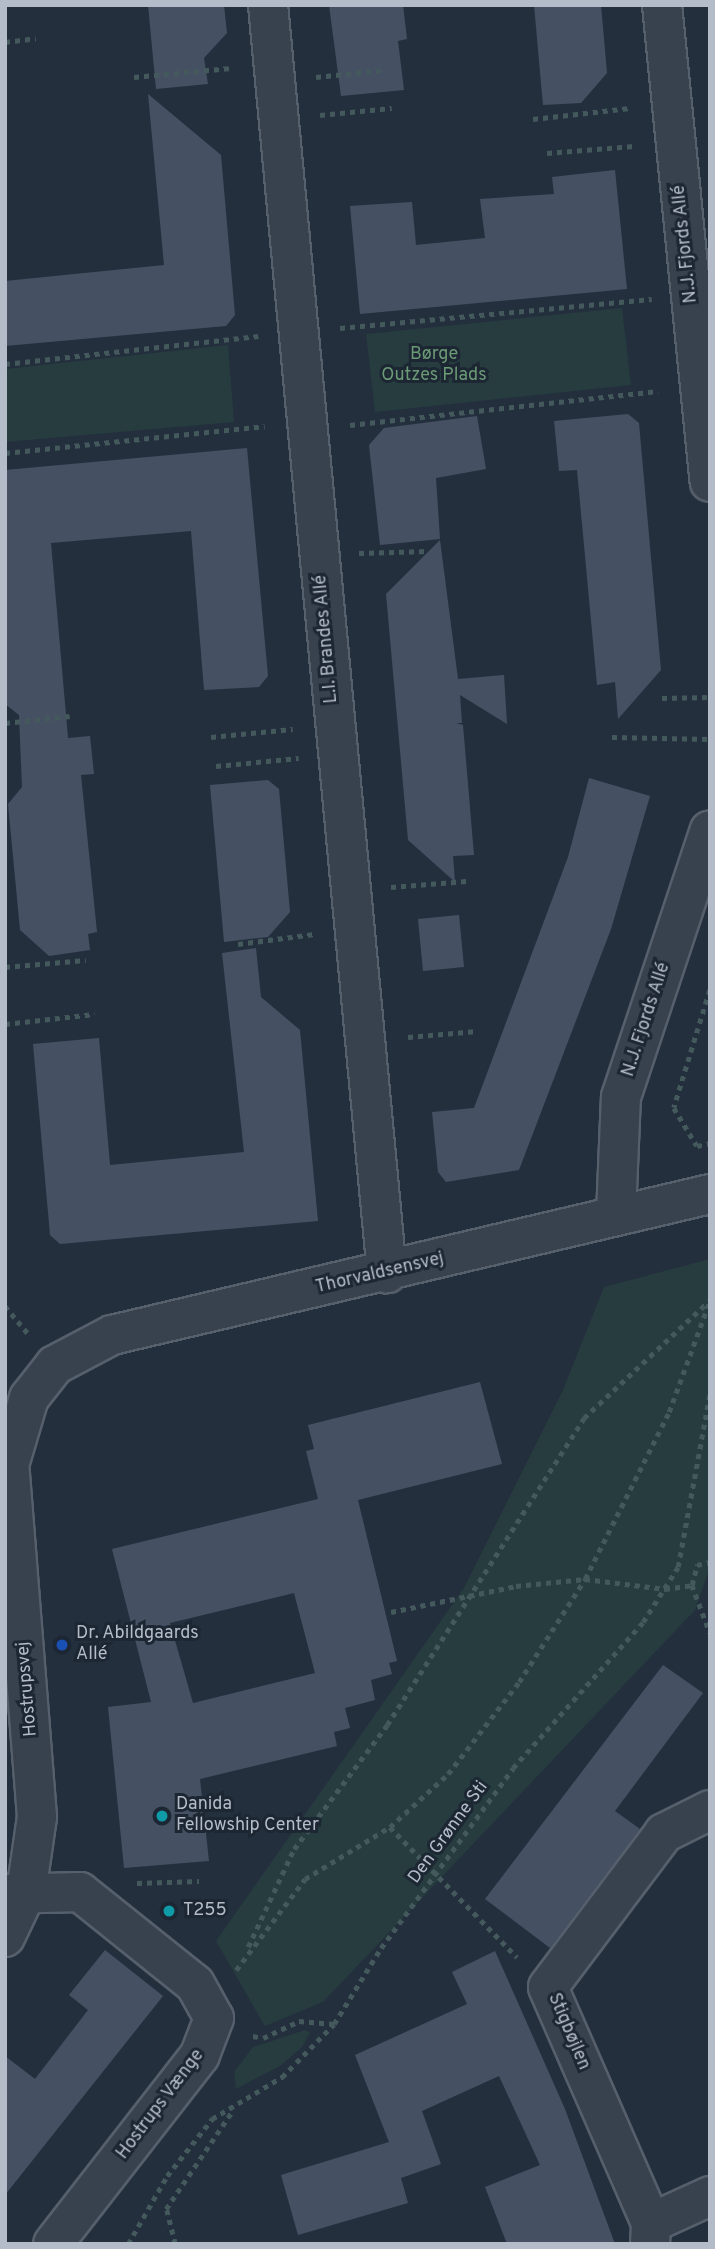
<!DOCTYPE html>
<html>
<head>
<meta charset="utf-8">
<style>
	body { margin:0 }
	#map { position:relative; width:715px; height:2249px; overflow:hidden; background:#242f3e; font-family:Overpass,sans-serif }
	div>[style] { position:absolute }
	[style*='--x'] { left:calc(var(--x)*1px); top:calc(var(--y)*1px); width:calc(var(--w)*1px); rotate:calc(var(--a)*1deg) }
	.green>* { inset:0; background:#263c3f }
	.building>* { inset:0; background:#455162 }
	.path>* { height:4.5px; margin-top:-2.25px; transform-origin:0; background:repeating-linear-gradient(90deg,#44595c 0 5px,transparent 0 10px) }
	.roads { filter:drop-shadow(2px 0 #565f6c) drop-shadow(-2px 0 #565f6c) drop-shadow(0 2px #565f6c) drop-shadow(0 -2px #565f6c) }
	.minor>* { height:38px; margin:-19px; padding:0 19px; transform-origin:19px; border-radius:19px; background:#38414e }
	.dots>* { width:19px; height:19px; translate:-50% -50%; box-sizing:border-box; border:4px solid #1d2633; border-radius:50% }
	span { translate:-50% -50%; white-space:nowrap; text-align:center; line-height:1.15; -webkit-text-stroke:6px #1d2633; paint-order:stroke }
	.street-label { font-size:18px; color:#b4bcc9 }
	.park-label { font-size:18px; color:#6b9a76 }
	.poi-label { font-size:18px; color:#b4bcc9 }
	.left { translate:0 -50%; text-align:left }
	.frame { position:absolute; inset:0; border:7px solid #b4bcc9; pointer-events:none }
</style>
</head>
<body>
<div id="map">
	<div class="green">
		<i style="clip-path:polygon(622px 308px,631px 385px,375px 412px,366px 334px)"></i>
		<i style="clip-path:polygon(228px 345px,234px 422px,5px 442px,5px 369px)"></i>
		<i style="clip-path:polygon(710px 1259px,708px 1573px,695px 1610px,323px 2002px,265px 2026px,216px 1941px,464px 1588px,563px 1390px,604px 1287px)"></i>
		<i style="clip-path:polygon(305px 2030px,310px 2033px,302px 2047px,280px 2066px,236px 2089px,234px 2072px,253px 2047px)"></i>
	</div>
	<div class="building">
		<i style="clip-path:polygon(148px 5px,224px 5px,227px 33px,204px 58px,208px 84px,156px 89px)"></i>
		<i style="clip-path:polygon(329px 5px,403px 5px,407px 39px,398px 41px,404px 90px,341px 96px)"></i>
		<i style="clip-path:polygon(534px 5px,601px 5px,607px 73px,581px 103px,543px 105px)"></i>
		<i style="clip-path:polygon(148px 94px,221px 155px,235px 315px,226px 326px,5px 346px,5px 281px,164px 265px)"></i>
		<i style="clip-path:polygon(615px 170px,627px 289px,360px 314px,350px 206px,412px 202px,416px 245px,485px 238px,480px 199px,554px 194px,552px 177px)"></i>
		<i style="clip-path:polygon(628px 414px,639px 423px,661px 670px,618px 719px,615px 682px,597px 685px,577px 470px,559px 471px,554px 421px)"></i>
		<i style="clip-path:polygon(477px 416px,486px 469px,436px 478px,440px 539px,380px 545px,369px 445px,384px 428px)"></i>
		<i style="clip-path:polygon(247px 448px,268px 676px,259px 687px,204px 690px,191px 531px,51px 543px,68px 738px,90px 736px,94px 774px,81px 775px,97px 932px,88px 934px,90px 950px,49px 956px,20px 930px,8px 804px,22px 787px,19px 715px,5px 704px,5px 470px)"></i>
		<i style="clip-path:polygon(440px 540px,458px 679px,504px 675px,507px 724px,460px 695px,462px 723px,456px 723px,463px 725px,474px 855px,453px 856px,455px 882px,408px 840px,386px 594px)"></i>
		<i style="clip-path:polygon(589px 778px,650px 796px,611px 929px,519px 1170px,446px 1182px,438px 1172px,432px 1112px,474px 1108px,568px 857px)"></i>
		<i style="clip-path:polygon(268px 780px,279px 789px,290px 912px,268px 937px,224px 942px,210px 785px)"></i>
		<i style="clip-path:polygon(459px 915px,464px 967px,423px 971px,418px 919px)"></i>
		<i style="clip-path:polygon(256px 948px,261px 997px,300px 1030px,318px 1221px,60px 1244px,50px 1235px,33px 1044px,99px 1038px,110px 1165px,244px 1152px,222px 953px)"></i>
		<i style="clip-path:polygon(evenodd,480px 1382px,502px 1464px,358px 1500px,397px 1661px,389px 1663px,392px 1674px,371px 1680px,375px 1700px,345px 1708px,350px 1728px,334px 1732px,337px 1746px,200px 1779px,209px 1861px,124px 1868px,108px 1707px,151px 1702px,112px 1549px,318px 1499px,306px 1451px,314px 1449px,308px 1425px,480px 1382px,294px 1593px,315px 1673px,193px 1703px,170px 1623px,294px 1593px)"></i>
		<i style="clip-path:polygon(663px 1665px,703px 1693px,615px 1811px,640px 1829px,550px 1948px,485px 1899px)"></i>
		<i style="clip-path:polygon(105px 1950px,163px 1996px,5px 2195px,5px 2056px,35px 2079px,88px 2010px,69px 1995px)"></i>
		<i style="clip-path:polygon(495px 1951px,565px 2109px,615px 2244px,507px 2244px,485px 2187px,540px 2165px,499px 2076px,422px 2111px,441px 2164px,401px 2178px,408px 2203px,298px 2235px,281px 2175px,389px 2142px,355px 2055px,467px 2004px,452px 1972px)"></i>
	</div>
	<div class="path">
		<i style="--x:5;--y:42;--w:31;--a:-7"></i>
		<i style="--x:134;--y:77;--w:97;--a:-5.3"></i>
		<i style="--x:316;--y:77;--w:69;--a:-5.8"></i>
		<i style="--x:320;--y:115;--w:72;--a:-5.6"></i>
		<i style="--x:533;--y:119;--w:98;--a:-6.5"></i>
		<i style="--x:547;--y:153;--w:87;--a:-4.6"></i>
		<i style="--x:340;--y:328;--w:313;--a:-5.3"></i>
		<i style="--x:5;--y:364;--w:255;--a:-6.3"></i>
		<i style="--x:350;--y:425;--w:310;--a:-6.3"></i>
		<i style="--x:5;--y:453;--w:261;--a:-5.9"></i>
		<i style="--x:359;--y:553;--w:69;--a:-1.7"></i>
		<i style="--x:662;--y:698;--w:48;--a:-1.2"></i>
		<i style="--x:5;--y:723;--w:65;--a:-6.1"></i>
		<i style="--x:211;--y:737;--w:82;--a:-5.6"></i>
		<i style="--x:612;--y:737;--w:98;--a:1.2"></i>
		<i style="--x:216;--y:766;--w:83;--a:-5.5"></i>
		<i style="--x:391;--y:887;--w:76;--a:-4.5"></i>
		<i style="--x:238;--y:944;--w:77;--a:-7.5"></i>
		<i style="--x:5;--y:967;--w:81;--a:-4.9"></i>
		<i style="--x:710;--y:990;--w:123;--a:107"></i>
		<i style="--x:674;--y:1108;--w:44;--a:58.8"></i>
		<i style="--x:697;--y:1146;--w:13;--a:-13"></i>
		<i style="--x:5;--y:1024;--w:90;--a:-6.4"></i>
		<i style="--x:408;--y:1037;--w:69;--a:-5"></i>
		<i style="--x:5;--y:1306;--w:38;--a:50"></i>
		<i style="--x:692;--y:1585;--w:21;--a:-76"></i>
		<i style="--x:697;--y:1565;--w:13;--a:-13"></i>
		<i style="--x:391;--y:1612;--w:128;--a:-11.7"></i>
		<i style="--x:516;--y:1586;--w:69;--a:-5.8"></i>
		<i style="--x:585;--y:1579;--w:81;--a:7.1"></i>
		<i style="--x:665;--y:1589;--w:27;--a:-8"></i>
		<i style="--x:692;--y:1585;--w:51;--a:69.4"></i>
		<i style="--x:390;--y:1827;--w:182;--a:45.7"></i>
		<i style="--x:137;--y:1883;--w:62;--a:-1.8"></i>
		<i style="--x:248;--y:1947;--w:108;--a:-64.9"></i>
		<i style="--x:294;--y:1849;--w:155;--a:-53.1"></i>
		<i style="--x:387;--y:1725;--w:365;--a:-57.3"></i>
		<i style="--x:584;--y:1418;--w:171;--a:-43.1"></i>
		<i style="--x:236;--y:1970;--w:114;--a:-52.8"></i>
		<i style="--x:305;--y:1879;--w:100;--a:-31.5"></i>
		<i style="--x:390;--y:1827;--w:79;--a:-42.4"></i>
		<i style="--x:448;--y:1774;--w:116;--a:-52.3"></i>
		<i style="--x:519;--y:1682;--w:122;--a:-57.3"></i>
		<i style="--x:585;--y:1579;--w:187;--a:-63.3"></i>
		<i style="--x:669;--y:1412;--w:119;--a:-69.9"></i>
		<i style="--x:253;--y:2036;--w:10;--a:11"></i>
		<i style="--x:263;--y:2038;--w:40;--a:-25"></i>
		<i style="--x:299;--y:2021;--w:35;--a:5"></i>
		<i style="--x:128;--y:2244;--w:78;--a:-60.2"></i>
		<i style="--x:167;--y:2176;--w:73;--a:-51.7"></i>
		<i style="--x:212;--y:2119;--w:82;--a:-31"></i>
		<i style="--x:282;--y:2077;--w:74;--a:-45.5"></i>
		<i style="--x:334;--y:2024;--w:89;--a:-58.3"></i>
		<i style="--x:381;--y:1948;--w:223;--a:-53.7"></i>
		<i style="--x:513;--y:1768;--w:195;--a:-48.3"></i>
		<i style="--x:643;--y:1622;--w:65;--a:-57.5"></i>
		<i style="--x:678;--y:1567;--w:178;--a:-79.6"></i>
		<i style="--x:175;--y:2244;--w:36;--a:-104"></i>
		<i style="--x:166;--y:2209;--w:116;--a:-55.9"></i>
	</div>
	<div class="roads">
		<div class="minor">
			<i style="--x:268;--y:5;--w:1274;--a:84.64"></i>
			<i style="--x:662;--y:5;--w:479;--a:84.3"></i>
			<i style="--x:616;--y:1215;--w:118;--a:-87.6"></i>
			<i style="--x:621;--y:1097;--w:281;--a:-71.6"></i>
			<i style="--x:5;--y:1894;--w:75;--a:-1.5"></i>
			<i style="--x:80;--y:1892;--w:147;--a:38.7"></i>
			<i style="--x:195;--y:1984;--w:39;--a:61"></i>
			<i style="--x:214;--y:2018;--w:40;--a:111"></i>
			<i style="--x:200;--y:2055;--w:239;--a:127.9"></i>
			<i style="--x:5;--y:1937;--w:49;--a:-64.5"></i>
			<i style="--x:26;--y:1893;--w:77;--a:-81.8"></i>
			<i style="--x:37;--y:1817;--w:353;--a:-94.5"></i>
			<i style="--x:9;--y:1465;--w:70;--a:-73.4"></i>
			<i style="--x:29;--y:1398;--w:42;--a:-51.8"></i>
			<i style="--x:55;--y:1365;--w:64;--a:-27.8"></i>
			<i style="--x:112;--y:1335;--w:614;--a:-13.27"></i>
			<i style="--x:651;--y:2223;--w:65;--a:-24.6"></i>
			<i style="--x:650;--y:2244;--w:21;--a:-87"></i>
			<i style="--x:651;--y:2223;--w:257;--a:-113.6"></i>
			<i style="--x:548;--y:1987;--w:193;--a:-53"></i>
			<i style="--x:664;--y:1833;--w:51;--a:-26.6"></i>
		</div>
	</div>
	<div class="dots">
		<i style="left:62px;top:1645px;background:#1a4fb4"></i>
		<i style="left:162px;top:1816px;background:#0f9aa8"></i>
		<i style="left:169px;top:1911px;background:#0f9aa8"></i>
	</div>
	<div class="street-label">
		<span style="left:686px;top:244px;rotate:-96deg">N.J. Fjords Allé</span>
		<span style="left:327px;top:639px;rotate:-95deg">L.I. Brandes Allé</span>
		<span style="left:647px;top:1020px;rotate:-72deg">N.J. Fjords Allé</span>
		<span style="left:380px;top:1274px;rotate:-13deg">Thorvaldsensvej</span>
		<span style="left:28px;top:1689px;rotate:-95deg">Hostrupsvej</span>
		<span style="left:449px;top:1833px;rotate:-54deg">Den Grønne Sti</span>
		<span style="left:568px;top:2032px;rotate:67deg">Stigbøjlen</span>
		<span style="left:161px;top:2105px;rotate:-53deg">Hostrups Vænge</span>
	</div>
	<div class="park-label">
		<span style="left:434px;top:366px">Børge<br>Outzes Plads</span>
	</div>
	<div class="poi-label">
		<span class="left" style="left:76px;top:1645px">Dr. Abildgaards<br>Allé</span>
		<span class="left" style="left:176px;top:1816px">Danida<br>Fellowship Center</span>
		<span class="left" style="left:183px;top:1911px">T255</span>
	</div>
	<div class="frame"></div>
</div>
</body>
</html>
